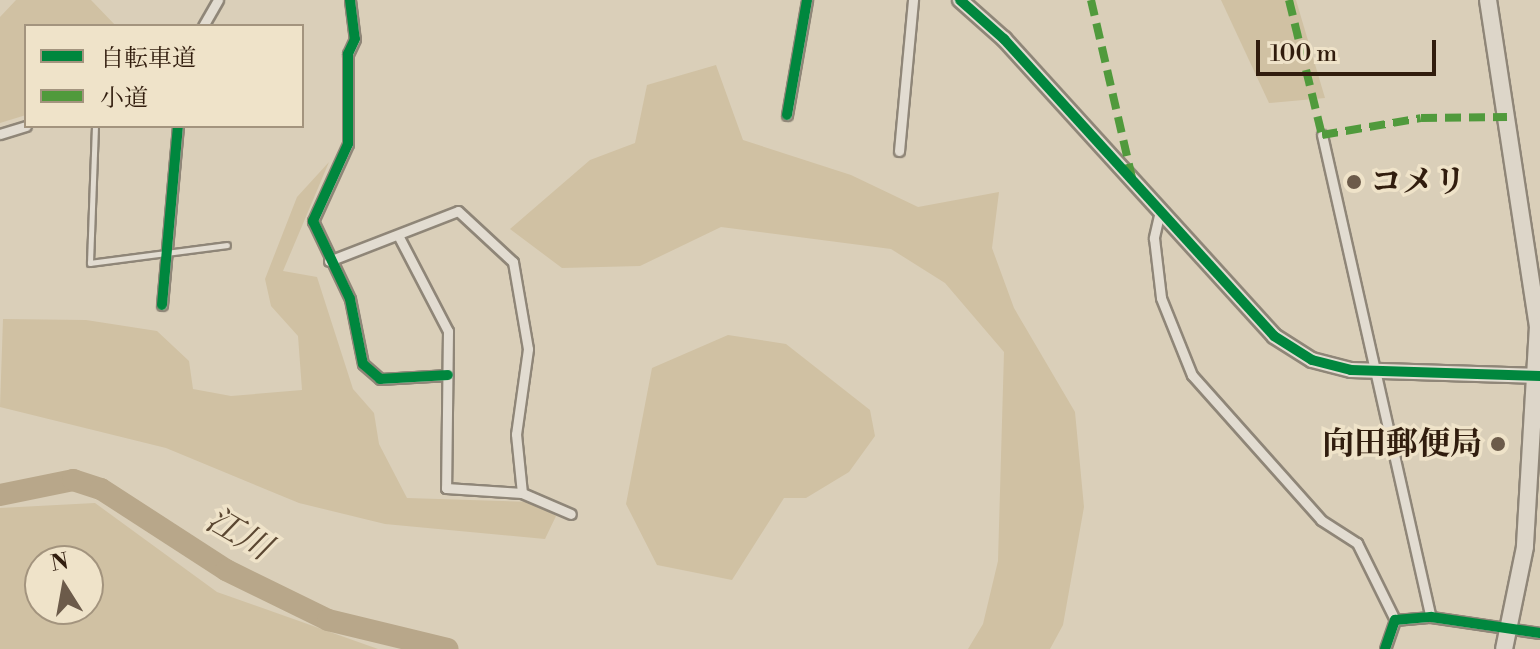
<!DOCTYPE html>
<html>
<head>
<meta charset="utf-8">
<style>
	body { margin:0 }
	#map { position:relative; width:1540px; height:649px; overflow:hidden; background:#dacfb9; font-family:"Libre Bodoni","Noto Serif JP",serif }
	div>[style] { position:absolute }
	[style*='--x'] { left:calc(var(--x)*1px); top:calc(var(--y)*1px); width:calc(var(--w)*1px); rotate:calc(var(--a)*1deg) }
	.green>* { inset:0; background:#d0c1a3 }
	.river>* { height:22px; margin:-11px; padding:0 11px; transform-origin:11px; border-radius:11px; background:#b8a78a }
	.roads { filter:drop-shadow(2px 0 #8f8678) drop-shadow(-2px 0 #8f8678) drop-shadow(0 2px #8f8678) drop-shadow(0 -2px #8f8678) }
	.lane>* { height:5px; margin:-2.5px; padding:0 2.5px; transform-origin:2.5px; border-radius:2.5px; background:#e2dcd1 }
	.street>* { height:9px; margin:-4.5px; padding:0 4.5px; transform-origin:4.5px; border-radius:4.5px; background:#e2dcd1 }
	.secondary>* { height:14px; margin:-7px; padding:0 7px; transform-origin:7px; border-radius:7px; background:#e2dcd1 }
	.highway>* { height:16px; margin:-8px; padding:0 8px; transform-origin:8px; border-radius:8px; background:#ddd6c9 }
	.quiet>* { height:8px; margin-top:-4px; transform-origin:0; background:repeating-linear-gradient(90deg,#509a3c 0 16px,transparent 0 24px) }
	.cycleway>* { height:10px; margin:-5px; padding:0 5px; transform-origin:5px; border-radius:5px; background:#00873e }
	.dots>* { width:22px; height:22px; translate:-50% -50%; box-sizing:border-box; border:4px solid #efe3c9; border-radius:50% }
	span { translate:-50% -50%; white-space:nowrap; text-align:center; line-height:1.15; -webkit-text-stroke:7px #efe3c9; paint-order:stroke }
	.poi-label { font-size:32px; color:#311d0e; font-weight:700 }
	.left { translate:0 -50%; text-align:left }
	.right { translate:-100% -50%; text-align:right }
	.water-label { font-size:34px; color:#5b4732; font-style:italic }
	.legend { position:absolute; left:24px; top:24px; width:280px; height:104px; box-sizing:border-box; background:#efe3c9; border:2px solid #a3947e; margin:0; padding:10px 14px; list-style:none; font-size:24px; color:#311d0e }
	.legend li { display:flex; align-items:center; gap:16px; height:40px }
	.legend b { width:40px; border:2px solid #a3947e }
	.north { position:absolute; left:24px; top:545px; width:80px; height:80px; box-sizing:border-box; background:#efe3c9; border:2px solid #a3947e; border-radius:50%; rotate:349deg; font-size:22px; font-weight:700; line-height:32px; text-align:center; color:#311d0e }
	.north::after { content:''; display:block; margin:auto; width:28px; height:36px; background:#6c5b4a; clip-path:polygon(50% 0,100% 100%,50% 72%,0 100%) }
	.scale { position:absolute; left:1256px; top:40px; width:180px; height:36px; box-sizing:border-box; border:4px solid #311d0e; border-top:0; padding-left:10px; font-size:24px; line-height:28px; white-space:nowrap; color:#311d0e; -webkit-text-stroke:6px #efe3c9; paint-order:stroke }
</style>
</head>
<body>
<div id="map">
	<div class="green">
		<i style="clip-path:polygon(16px 0,91px 0,116px 26px,26px 26px,26px 115px,0 123px,0 17px)"></i>
		<i style="clip-path:polygon(1221px 0,1296px 0,1325px 98px,1269px 103px)"></i>
		<i style="clip-path:polygon(716px 65px,743px 140px,851px 175px,918px 207px,999px 192px,992px 248px,1014px 308px,1075px 412px,1084px 507px,1063px 625px,1050px 649px,968px 649px,983px 624px,998px 561px,1004px 352px,945px 283px,891px 249px,721px 227px,640px 266px,562px 268px,510px 229px,590px 160px,635px 143px,647px 85px)"></i>
		<i style="clip-path:polygon(329px 162px,283px 271px,317px 277px,353px 389px,374px 413px,379px 444px,407px 498px,533px 502px,556px 516px,545px 539px,385px 524px,299px 503px,166px 448px,0 407px,3px 319px,86px 320px,157px 331px,189px 361px,193px 389px,231px 396px,302px 390px,298px 336px,271px 306px,265px 279px,297px 197px)"></i>
		<i style="clip-path:polygon(728px 335px,786px 344px,870px 410px,875px 436px,849px 472px,806px 498px,784px 498px,732px 580px,657px 565px,626px 504px,652px 368px)"></i>
		<i style="clip-path:polygon(evenodd,95px 503px,217px 592px,378px 649px,0 649px,0 508px,95px 503px,40px 561px,88px 561px,88px 609px,40px 609px,40px 561px)"></i>
	</div>
	<div class="river">
		<i style="--x:0;--y:495;--w:75;--a:-11.6"></i>
		<i style="--x:73;--y:480;--w:29;--a:18"></i>
		<i style="--x:101;--y:489;--w:149;--a:32.9"></i>
		<i style="--x:226;--y:570;--w:114;--a:26.1"></i>
		<i style="--x:328;--y:620;--w:123;--a:13.6"></i>
	</div>
	<div class="roads">
		<div class="lane">
			<i style="--x:95;--y:126;--w:137;--a:92.1"></i>
			<i style="--x:90;--y:263;--w:138;--a:-7.5"></i>
		</div>
		<div class="street">
			<i style="--x:350;--y:0;--w:39;--a:83"></i>
			<i style="--x:355;--y:39;--w:17;--a:115"></i>
			<i style="--x:348;--y:54;--w:90;--a:90"></i>
			<i style="--x:348;--y:144;--w:85;--a:114.4"></i>
			<i style="--x:313;--y:221;--w:86;--a:64.6"></i>
			<i style="--x:350;--y:299;--w:66;--a:78.7"></i>
			<i style="--x:363;--y:364;--w:23;--a:41"></i>
			<i style="--x:380;--y:379;--w:68;--a:-3.4"></i>
			<i style="--x:203;--y:26;--w:30;--a:-60"></i>
			<i style="--x:787;--y:115;--w:117;--a:-80.1"></i>
			<i style="--x:0;--y:134;--w:27;--a:-17"></i>
			<i style="--x:1322;--y:135;--w:494;--a:77.3"></i>
			<i style="--x:899;--y:151;--w:152;--a:-84.7"></i>
			<i style="--x:1160;--y:211;--w:28;--a:103"></i>
			<i style="--x:1154;--y:238;--w:60;--a:83.3"></i>
			<i style="--x:1161;--y:298;--w:83;--a:68.1"></i>
			<i style="--x:1192;--y:375;--w:194;--a:48.3"></i>
			<i style="--x:1321;--y:520;--w:43;--a:32.6"></i>
			<i style="--x:1357;--y:543;--w:86;--a:63.7"></i>
			<i style="--x:399;--y:237;--w:106;--a:62.5"></i>
			<i style="--x:448;--y:331;--w:157;--a:90.7"></i>
			<i style="--x:446;--y:488;--w:76;--a:3.8"></i>
			<i style="--x:522;--y:493;--w:53;--a:23.2"></i>
			<i style="--x:329;--y:261;--w:138;--a:-21.2"></i>
			<i style="--x:458;--y:211;--w:75;--a:42.8"></i>
			<i style="--x:513;--y:262;--w:88;--a:80.2"></i>
			<i style="--x:528;--y:349;--w:86;--a:98"></i>
			<i style="--x:516;--y:434;--w:59;--a:84.2"></i>
			<i style="--x:162;--y:305;--w:180;--a:-84.9"></i>
			<i style="--x:1385;--y:649;--w:31;--a:-71"></i>
			<i style="--x:1395;--y:620;--w:36;--a:-5"></i>
			<i style="--x:1431;--y:617;--w:110;--a:8.4"></i>
		</div>
		<div class="secondary">
			<i style="--x:960;--y:0;--w:59;--a:41.6"></i>
			<i style="--x:1004;--y:39;--w:401;--a:47.7"></i>
			<i style="--x:1274;--y:336;--w:45;--a:32.3"></i>
			<i style="--x:1312;--y:360;--w:40;--a:14.4"></i>
			<i style="--x:1351;--y:370;--w:189;--a:1.8"></i>
		</div>
		<div class="highway">
			<i style="--x:1488;--y:0;--w:330;--a:81.3"></i>
			<i style="--x:1538;--y:326;--w:221;--a:93.4"></i>
			<i style="--x:1525;--y:547;--w:104;--a:101.6"></i>
		</div>
	</div>
	<div class="quiet">
		<i style="--x:1091;--y:0;--w:183;--a:77"></i>
		<i style="--x:1289;--y:0;--w:139;--a:76.3"></i>
		<i style="--x:1322;--y:135;--w:100;--a:-9.7"></i>
		<i style="--x:1421;--y:118;--w:86;--a:-0.7"></i>
	</div>
	<div class="cycleway">
		<i style="--x:350;--y:0;--w:39;--a:83"></i>
		<i style="--x:355;--y:39;--w:17;--a:115"></i>
		<i style="--x:348;--y:54;--w:90;--a:90"></i>
		<i style="--x:348;--y:144;--w:85;--a:114.4"></i>
		<i style="--x:313;--y:221;--w:86;--a:64.6"></i>
		<i style="--x:350;--y:299;--w:66;--a:78.7"></i>
		<i style="--x:363;--y:364;--w:23;--a:41"></i>
		<i style="--x:380;--y:379;--w:68;--a:-3.4"></i>
		<i style="--x:960;--y:0;--w:59;--a:41.6"></i>
		<i style="--x:1004;--y:39;--w:401;--a:47.7"></i>
		<i style="--x:1274;--y:336;--w:45;--a:32.3"></i>
		<i style="--x:1312;--y:360;--w:40;--a:14.4"></i>
		<i style="--x:1351;--y:370;--w:189;--a:1.8"></i>
		<i style="--x:787;--y:115;--w:117;--a:-80.1"></i>
		<i style="--x:162;--y:305;--w:180;--a:-84.9"></i>
		<i style="--x:1385;--y:649;--w:31;--a:-71"></i>
		<i style="--x:1395;--y:620;--w:36;--a:-5"></i>
		<i style="--x:1431;--y:617;--w:110;--a:8.4"></i>
	</div>
	<div class="dots">
		<i style="left:1354px;top:182px;background:#6c5b4a"></i>
		<i style="left:1498px;top:444px;background:#6c5b4a"></i>
	</div>
	<div class="poi-label">
		<span class="left" style="left:1370px;top:182px">コメリ</span>
		<span class="right" style="left:1482px;top:444px">向田郵便局</span>
	</div>
	<div class="water-label">
		<span style="left:238px;top:535px;rotate:30deg">江川</span>
	</div>
	<ul class="legend">
	<li><b style="height:10px;background:#00873e"></b>自転車道</li>
	<li><b style="height:10px;background:#509a3c"></b>小道</li>
	</ul>
	<div class="north">N</div>
	<div class="scale">100 m</div>
</div>
</body>
</html>
